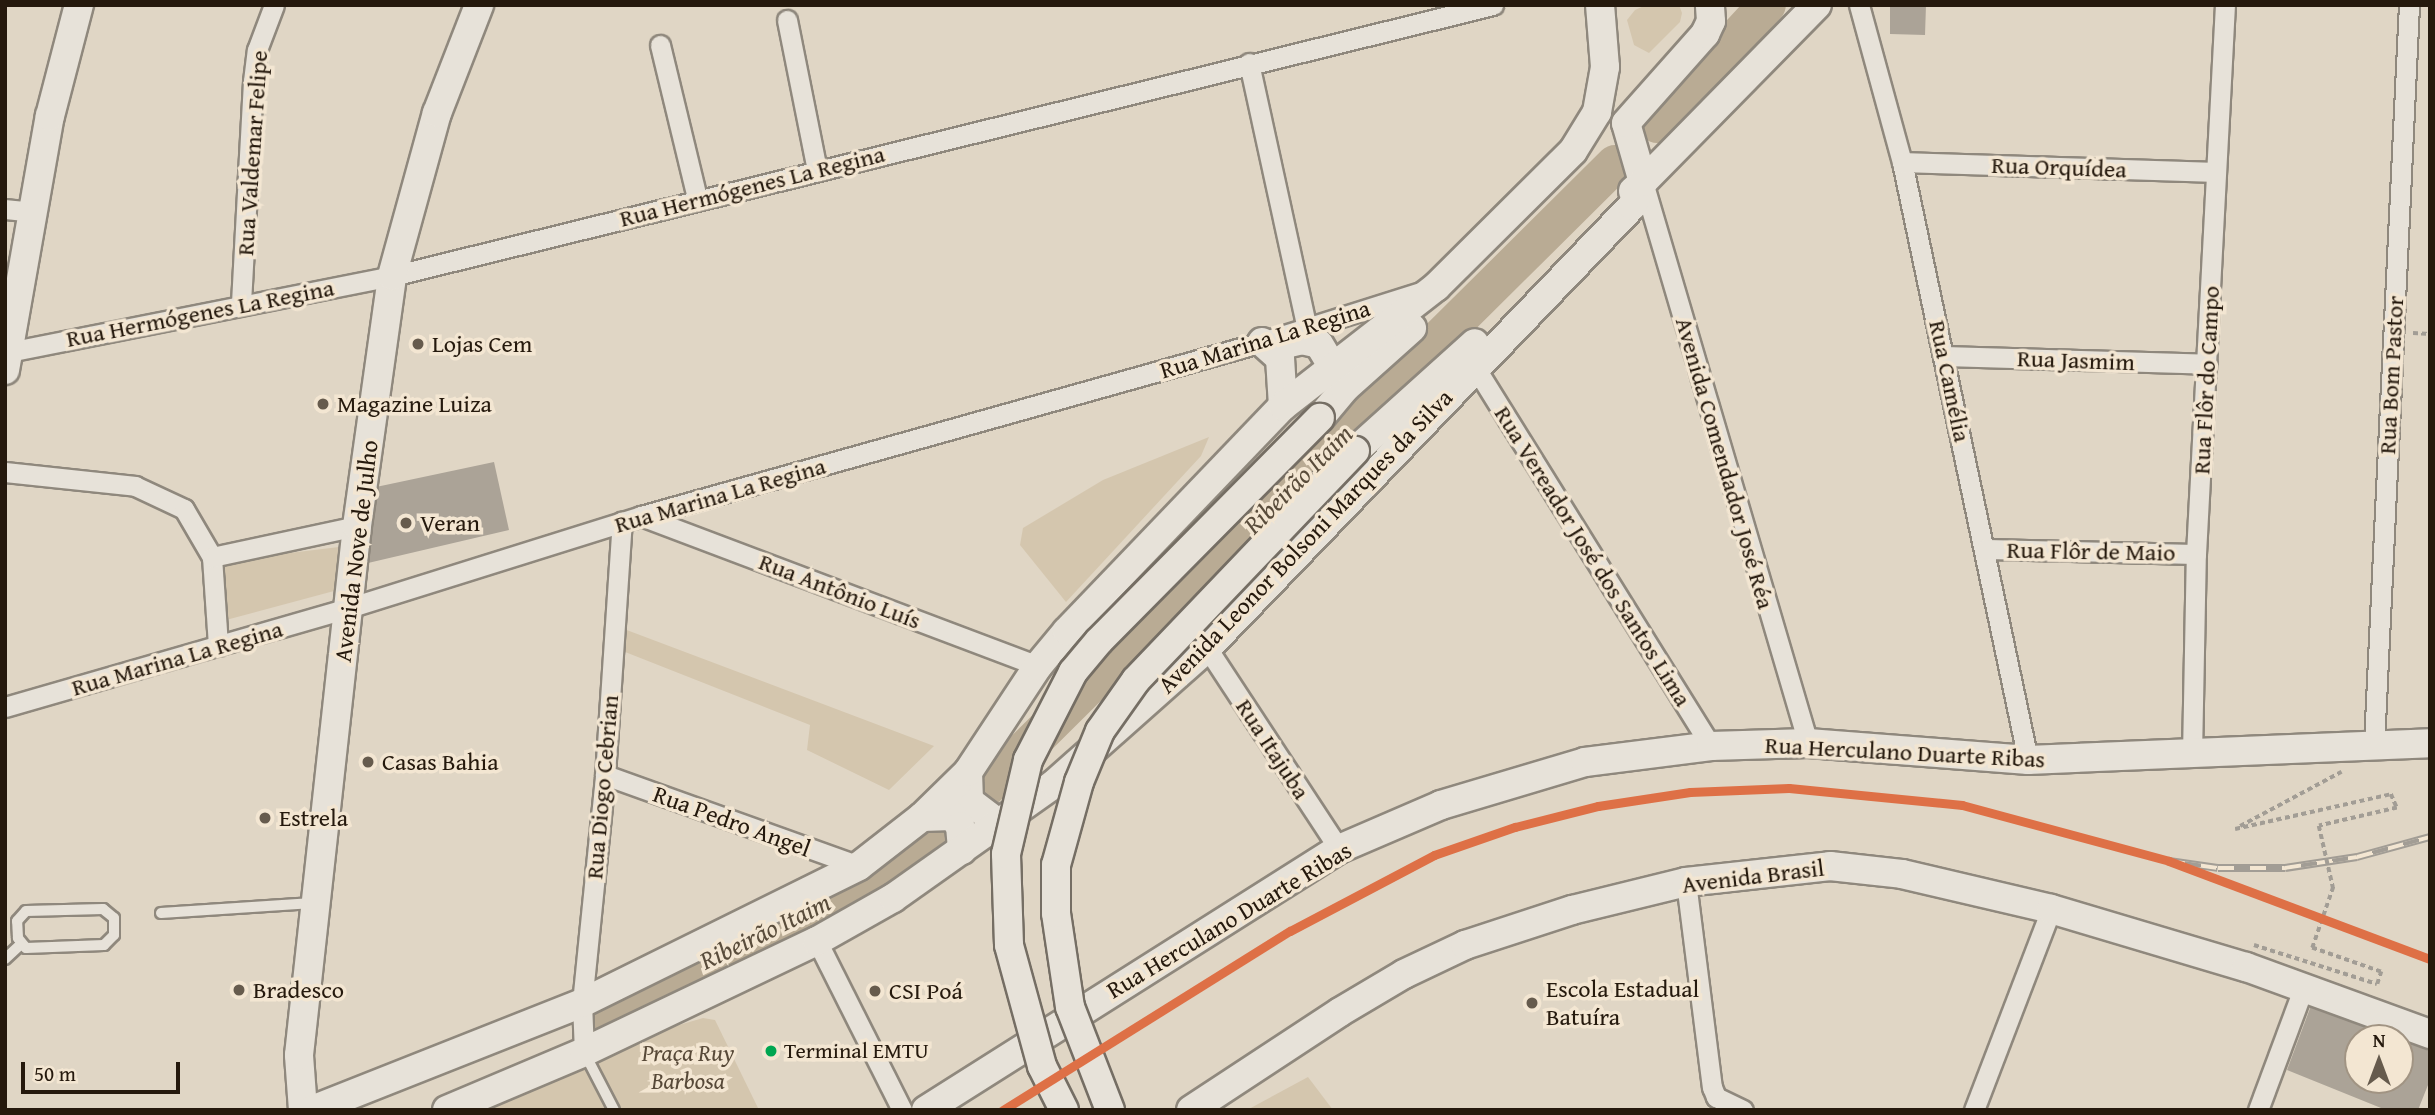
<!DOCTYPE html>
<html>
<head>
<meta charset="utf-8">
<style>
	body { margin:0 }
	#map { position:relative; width:2435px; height:1115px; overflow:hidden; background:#e0d6c5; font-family:"Gentium Book Plus",serif }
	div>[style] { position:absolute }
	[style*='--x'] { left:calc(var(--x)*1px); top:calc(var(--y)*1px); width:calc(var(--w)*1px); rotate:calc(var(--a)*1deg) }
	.green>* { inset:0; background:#d4c6ae }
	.river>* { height:38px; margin:-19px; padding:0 19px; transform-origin:19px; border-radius:19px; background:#b9ab94 }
	.building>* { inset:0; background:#aba397 }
	.path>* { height:3.5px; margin-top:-1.75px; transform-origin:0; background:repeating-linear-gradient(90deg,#a29d95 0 5px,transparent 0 8.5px) }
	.roads { filter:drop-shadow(2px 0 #8f887d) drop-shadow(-2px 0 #8f887d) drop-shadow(0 2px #8f887d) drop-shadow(0 -2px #8f887d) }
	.lane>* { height:10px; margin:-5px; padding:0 5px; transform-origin:5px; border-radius:5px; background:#e7e2d9 }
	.street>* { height:19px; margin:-9.5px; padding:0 9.5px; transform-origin:9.5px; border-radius:9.5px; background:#e7e2d9 }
	.secondary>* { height:28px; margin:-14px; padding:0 14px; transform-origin:14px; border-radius:14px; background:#e7e2d9 }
	.rail>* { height:8px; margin-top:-4px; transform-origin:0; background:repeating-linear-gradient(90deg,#f3e6d2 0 16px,#a29d95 0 32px); box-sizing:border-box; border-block:2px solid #a29d95 }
	.path-bridge>* { height:3.5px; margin-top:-1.75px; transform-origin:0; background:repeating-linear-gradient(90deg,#a29d95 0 5px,transparent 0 8.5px) }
	.bridges { filter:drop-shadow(2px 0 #756e64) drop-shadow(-2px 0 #756e64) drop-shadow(0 2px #756e64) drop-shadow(0 -2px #756e64) }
	.secondary-bridge>* { height:28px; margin:-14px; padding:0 14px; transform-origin:14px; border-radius:14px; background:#e7e2d9 }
	.rail-1>* { height:9px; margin:-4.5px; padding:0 4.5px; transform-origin:4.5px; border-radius:4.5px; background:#de7046 }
	.dots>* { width:19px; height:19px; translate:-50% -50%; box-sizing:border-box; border:4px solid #f3e6d2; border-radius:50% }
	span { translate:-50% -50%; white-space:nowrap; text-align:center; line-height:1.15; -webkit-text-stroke:7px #f3e6d2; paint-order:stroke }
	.bus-label { font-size:22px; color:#25190d }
	.left { translate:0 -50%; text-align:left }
	.street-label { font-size:24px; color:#25190d }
	.poi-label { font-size:24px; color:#25190d }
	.park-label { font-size:24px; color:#574938; font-style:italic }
	.water-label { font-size:26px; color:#594c3b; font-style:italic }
	.frame { position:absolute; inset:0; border:7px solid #25190d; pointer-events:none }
	.north { position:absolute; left:2344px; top:1024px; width:70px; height:70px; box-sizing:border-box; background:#f3e6d2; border:2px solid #a19483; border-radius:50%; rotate:0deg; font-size:19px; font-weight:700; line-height:28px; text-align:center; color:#25190d }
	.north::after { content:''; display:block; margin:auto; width:24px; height:32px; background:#665b4d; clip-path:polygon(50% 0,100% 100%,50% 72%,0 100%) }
	.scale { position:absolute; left:21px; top:1062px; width:159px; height:32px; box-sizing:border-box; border:4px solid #25190d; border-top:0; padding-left:9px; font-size:21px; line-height:24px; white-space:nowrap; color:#25190d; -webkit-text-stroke:5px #f3e6d2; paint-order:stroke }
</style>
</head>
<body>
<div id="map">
	<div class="green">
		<i style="clip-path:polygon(1646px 5px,1679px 5px,1682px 13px,1680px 22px,1649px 53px,1634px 45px,1627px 20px,1635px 10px)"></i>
		<i style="clip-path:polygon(1209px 437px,1201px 456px,1066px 602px,1020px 545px,1023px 528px,1103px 480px)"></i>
		<i style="clip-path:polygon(339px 547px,334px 591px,226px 620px,223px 561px)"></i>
		<i style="clip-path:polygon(616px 626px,934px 746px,889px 790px,807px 750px,810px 725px,615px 648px)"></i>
		<i style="clip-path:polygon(703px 1018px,715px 1020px,759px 1110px,488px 1110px,642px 1036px)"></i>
		<i style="clip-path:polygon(1308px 1077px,1333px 1110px,1247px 1110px)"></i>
	</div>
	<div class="river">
		<i style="--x:1657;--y:124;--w:162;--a:-47.3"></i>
		<i style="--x:981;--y:793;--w:893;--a:-44.77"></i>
		<i style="--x:593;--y:1017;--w:306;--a:-26.6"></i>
		<i style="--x:867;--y:880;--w:78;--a:-33.5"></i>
	</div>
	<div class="building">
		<i style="clip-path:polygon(1890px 5px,1926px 5px,1925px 35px,1890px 34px)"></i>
		<i style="clip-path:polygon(494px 462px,509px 530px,368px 563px,376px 487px)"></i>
		<i style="clip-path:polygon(evenodd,2312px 1003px,2430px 1044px,2430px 1080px,2418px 1110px,2386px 1110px,2287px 1070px,2312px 1003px,2358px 1038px,2400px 1038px,2400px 1080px,2358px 1080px,2358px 1038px)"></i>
	</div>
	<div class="path">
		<i style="--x:2413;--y:333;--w:17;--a:3"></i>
		<i style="--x:2240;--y:826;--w:115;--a:-28.1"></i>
		<i style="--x:2235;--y:829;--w:160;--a:-12.6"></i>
		<i style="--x:2391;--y:794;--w:15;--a:67"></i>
		<i style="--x:2397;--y:808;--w:80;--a:167"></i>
		<i style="--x:2254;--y:945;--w:129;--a:17.6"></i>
		<i style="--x:2377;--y:984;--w:13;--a:-72"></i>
		<i style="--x:2381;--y:972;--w:73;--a:-160.8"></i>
		<i style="--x:2312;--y:948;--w:65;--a:-71"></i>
	</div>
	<div class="roads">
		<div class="lane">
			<i style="--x:103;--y:909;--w:14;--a:39"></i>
			<i style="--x:114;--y:918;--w:17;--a:90"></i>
			<i style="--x:114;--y:935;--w:14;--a:135"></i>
			<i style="--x:104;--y:945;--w:78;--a:177.8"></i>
			<i style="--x:26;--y:948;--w:13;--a:-129"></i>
			<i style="--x:18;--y:938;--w:17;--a:-93"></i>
			<i style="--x:17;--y:921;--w:13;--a:-48"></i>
			<i style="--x:26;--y:911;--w:77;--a:-1.5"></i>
			<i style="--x:161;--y:913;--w:152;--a:-3.8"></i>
			<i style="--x:5;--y:959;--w:22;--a:-43"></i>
			<i style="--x:585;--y:1054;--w:63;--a:62.6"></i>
		</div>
		<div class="street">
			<i style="--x:1859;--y:5;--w:163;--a:74.7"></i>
			<i style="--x:1902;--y:162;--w:611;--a:78.1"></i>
			<i style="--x:787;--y:20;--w:153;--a:78.7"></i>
			<i style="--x:660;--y:45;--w:157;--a:76.4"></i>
			<i style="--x:1249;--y:63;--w:271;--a:77.7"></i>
			<i style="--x:1902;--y:162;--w:314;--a:1.8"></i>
			<i style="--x:1643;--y:182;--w:585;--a:73.61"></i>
			<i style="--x:5;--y:209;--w:27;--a:6"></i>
			<i style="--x:241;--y:303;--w:222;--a:-86.9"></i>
			<i style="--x:253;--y:81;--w:31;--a:-83"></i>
			<i style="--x:257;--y:50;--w:48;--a:-69.3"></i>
			<i style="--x:8;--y:352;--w:391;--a:-11.2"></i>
			<i style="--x:392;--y:276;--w:1134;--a:-13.83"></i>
			<i style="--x:1945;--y:356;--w:262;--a:1.7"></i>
			<i style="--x:1475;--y:367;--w:446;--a:58.1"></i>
			<i style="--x:5;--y:472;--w:131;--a:6.1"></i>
			<i style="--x:135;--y:486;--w:54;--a:25.1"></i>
			<i style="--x:184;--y:509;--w:56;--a:59.7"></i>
			<i style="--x:212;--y:557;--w:89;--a:86.1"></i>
			<i style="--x:641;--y:516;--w:424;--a:20.7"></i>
			<i style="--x:1986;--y:549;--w:210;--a:1.4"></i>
			<i style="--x:212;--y:557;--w:148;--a:-12.1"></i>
			<i style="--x:1207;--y:648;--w:240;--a:56.7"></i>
			<i style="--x:5;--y:707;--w:357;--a:-16.1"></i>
			<i style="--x:348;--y:608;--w:307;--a:-17.4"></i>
			<i style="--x:641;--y:516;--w:645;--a:-15.65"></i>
			<i style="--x:1262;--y:342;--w:167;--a:-17.5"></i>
			<i style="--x:2374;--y:744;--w:740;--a:-87.29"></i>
			<i style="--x:2192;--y:755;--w:201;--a:-88.9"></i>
			<i style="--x:2196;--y:554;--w:550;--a:-86.98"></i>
			<i style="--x:605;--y:775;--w:270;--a:19.7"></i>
			<i style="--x:1686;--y:882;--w:207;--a:82.8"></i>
			<i style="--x:1712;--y:1087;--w:11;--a:68"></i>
			<i style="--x:1716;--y:1097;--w:30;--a:26"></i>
			<i style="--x:817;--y:941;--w:189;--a:63.3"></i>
			<i style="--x:584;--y:1052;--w:49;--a:-92.3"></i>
			<i style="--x:582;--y:1003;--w:229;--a:-84.2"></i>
			<i style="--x:605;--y:775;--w:254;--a:-86.2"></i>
			<i style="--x:1974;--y:1110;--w:215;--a:-69"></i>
			<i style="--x:2258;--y:1110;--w:132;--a:-69.6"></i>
		</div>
		<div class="secondary">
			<i style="--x:1633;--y:191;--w:13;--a:-42"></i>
			<i style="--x:1643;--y:182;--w:61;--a:-106.1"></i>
			<i style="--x:1626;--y:123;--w:119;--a:-48.4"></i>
			<i style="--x:1705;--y:34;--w:14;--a:-65"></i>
			<i style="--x:1711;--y:21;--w:16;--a:-94"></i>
			<i style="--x:1262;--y:342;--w:24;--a:42"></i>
			<i style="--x:1280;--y:358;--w:48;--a:86.4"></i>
			<i style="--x:1272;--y:347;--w:31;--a:-13"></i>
			<i style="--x:1302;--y:340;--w:17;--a:13"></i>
			<i style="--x:1319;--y:344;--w:43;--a:59.3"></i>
			<i style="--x:5;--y:370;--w:258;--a:-80"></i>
			<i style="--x:50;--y:116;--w:115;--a:-75.4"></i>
			<i style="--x:1320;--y:418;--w:39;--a:-50"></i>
			<i style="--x:1345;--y:388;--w:90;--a:-41.8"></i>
			<i style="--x:1355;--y:451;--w:161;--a:-42"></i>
			<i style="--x:968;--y:772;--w:29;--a:88"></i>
			<i style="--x:969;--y:801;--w:38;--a:37"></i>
			<i style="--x:922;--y:817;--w:30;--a:-2"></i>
			<i style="--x:952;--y:816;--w:13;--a:51"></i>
			<i style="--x:960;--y:826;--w:24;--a:85"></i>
			<i style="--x:303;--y:1110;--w:55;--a:-94.2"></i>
			<i style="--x:299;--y:1055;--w:532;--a:-83.74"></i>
			<i style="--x:357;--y:526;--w:252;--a:-82"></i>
			<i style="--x:392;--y:276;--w:169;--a:-74.6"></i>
			<i style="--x:437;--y:113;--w:116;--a:-68.7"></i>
			<i style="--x:312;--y:1110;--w:290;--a:-21.6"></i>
			<i style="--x:582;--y:1003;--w:309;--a:-26.3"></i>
			<i style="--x:859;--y:866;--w:80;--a:-37.9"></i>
			<i style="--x:922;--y:817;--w:64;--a:-44.4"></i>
			<i style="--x:968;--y:772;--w:127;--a:-56.6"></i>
			<i style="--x:1038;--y:666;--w:45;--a:-50.4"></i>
			<i style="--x:1067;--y:631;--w:312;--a:-46.2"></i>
			<i style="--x:1283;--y:406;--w:194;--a:-37.9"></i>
			<i style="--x:1436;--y:287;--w:193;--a:-44.8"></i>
			<i style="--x:1573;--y:151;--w:46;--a:-58.4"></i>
			<i style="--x:1597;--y:112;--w:46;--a:-79.9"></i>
			<i style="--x:1605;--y:67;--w:62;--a:-94.6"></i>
			<i style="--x:447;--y:1110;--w:149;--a:-22.9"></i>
			<i style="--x:584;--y:1052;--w:258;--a:-25.5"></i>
			<i style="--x:817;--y:941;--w:87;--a:-29.5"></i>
			<i style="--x:893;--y:898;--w:197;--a:-35.3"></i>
			<i style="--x:1054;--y:784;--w:205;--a:-41.6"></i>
			<i style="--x:1207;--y:648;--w:613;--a:-46.12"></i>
			<i style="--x:1632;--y:206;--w:26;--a:-65"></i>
			<i style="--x:1643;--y:182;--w:248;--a:-45.5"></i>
			<i style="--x:926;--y:1110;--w:489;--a:-32.3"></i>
			<i style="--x:1339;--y:849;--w:111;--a:-23.3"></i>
			<i style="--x:1441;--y:805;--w:150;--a:-16.6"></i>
			<i style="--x:1585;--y:762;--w:127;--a:-7.2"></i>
			<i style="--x:1711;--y:746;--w:97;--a:-1.8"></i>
			<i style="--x:1808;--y:743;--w:221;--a:4.4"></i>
			<i style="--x:2028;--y:760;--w:402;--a:-2.4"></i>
			<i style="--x:1191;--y:1110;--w:178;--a:-33.3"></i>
			<i style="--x:1340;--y:1012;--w:74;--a:-30.7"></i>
			<i style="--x:1404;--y:974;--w:68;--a:-25.4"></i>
			<i style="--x:1465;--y:945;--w:113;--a:-18.1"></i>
			<i style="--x:1572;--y:910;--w:117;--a:-13.8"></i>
			<i style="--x:1686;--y:882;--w:145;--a:-6.3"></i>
			<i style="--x:1830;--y:866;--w:72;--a:6.3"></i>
			<i style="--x:1902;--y:874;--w:153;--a:13.2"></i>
			<i style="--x:2051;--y:909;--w:203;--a:16.6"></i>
			<i style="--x:2246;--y:967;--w:196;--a:20"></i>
		</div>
	</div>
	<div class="rail">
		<i style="--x:2169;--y:861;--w:49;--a:8.1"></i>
		<i style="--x:2218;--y:868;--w:67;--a:0"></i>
		<i style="--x:2285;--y:868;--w:73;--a:-8.7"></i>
		<i style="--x:2357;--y:857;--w:76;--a:-15.3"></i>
	</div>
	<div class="path-bridge">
		<i style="--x:2319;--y:826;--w:63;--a:77.1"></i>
	</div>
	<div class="bridges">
		<div class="secondary-bridge">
			<i style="--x:1064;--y:1110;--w:49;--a:-116.6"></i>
			<i style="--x:1042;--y:1066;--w:125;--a:-105.3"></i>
			<i style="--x:1009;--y:945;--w:91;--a:-91.9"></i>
			<i style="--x:1006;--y:854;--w:97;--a:-76.8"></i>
			<i style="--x:1028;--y:760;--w:99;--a:-62.9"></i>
			<i style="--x:1073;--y:672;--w:40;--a:-50"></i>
			<i style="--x:1099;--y:641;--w:314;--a:-45.3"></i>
			<i style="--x:1110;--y:1110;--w:110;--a:-111.2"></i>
			<i style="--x:1070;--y:1007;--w:95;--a:-98.5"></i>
			<i style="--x:1056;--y:913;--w:48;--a:-90"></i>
			<i style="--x:1056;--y:865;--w:86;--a:-74.5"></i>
			<i style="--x:1079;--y:782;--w:55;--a:-67.6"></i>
			<i style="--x:1100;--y:731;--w:62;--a:-54.8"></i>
			<i style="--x:1136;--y:680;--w:317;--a:-46.3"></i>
		</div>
	</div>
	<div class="rail-1">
		<i style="--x:1003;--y:1110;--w:338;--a:-32"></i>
		<i style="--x:1290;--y:931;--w:163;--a:-27.8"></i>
		<i style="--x:1434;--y:855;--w:86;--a:-19.1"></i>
		<i style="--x:1515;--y:827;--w:86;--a:-14.2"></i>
		<i style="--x:1598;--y:806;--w:93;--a:-8.7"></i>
		<i style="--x:1690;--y:792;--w:99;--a:-2.3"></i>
		<i style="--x:1789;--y:788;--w:174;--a:5.6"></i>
		<i style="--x:1962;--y:805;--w:214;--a:15.1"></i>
		<i style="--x:2169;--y:861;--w:279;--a:20.6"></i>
	</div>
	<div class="dots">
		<i style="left:418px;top:344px;background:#665b4d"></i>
		<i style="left:323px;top:404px;background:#665b4d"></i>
		<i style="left:406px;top:523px;background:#665b4d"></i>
		<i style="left:368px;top:762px;background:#665b4d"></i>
		<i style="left:265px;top:818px;background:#665b4d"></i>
		<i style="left:239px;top:990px;background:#665b4d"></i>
		<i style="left:875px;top:991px;background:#665b4d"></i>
		<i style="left:1532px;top:1003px;background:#665b4d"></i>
		<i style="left:771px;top:1051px;background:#00a651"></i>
	</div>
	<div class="bus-label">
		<span class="left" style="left:784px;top:1051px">Terminal EMTU</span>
	</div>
	<div class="street-label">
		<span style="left:252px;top:153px;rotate:-86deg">Rua Valdemar Felipe</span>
		<span style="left:2059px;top:167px;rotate:2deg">Rua Orquídea</span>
		<span style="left:752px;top:186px;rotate:-14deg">Rua Hermógenes La Regina</span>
		<span style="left:200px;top:313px;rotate:-11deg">Rua Hermógenes La Regina</span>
		<span style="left:1265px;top:339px;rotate:-17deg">Rua Marina La Regina</span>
		<span style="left:2076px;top:360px;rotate:2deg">Rua Jasmim</span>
		<span style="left:2391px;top:375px;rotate:-87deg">Rua Bom Pastor</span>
		<span style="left:2206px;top:380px;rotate:-87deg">Rua Flôr do Campo</span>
		<span style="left:1950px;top:381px;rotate:78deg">Rua Camélia</span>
		<span style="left:1725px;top:463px;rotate:74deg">Avenida Comendador José Réa</span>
		<span style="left:720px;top:495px;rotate:-16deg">Rua Marina La Regina</span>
		<span style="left:1305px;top:541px;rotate:-46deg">Avenida Leonor Bolsoni Marques da Silva</span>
		<span style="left:356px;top:551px;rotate:-83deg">Avenida Nove de Julho</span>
		<span style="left:2091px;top:551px;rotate:1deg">Rua Flôr de Maio</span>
		<span style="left:1593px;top:556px;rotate:58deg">Rua Vereador José dos Santos Lima</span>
		<span style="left:840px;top:591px;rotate:21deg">Rua Antônio Luís</span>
		<span style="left:177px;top:658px;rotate:-16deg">Rua Marina La Regina</span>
		<span style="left:1273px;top:749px;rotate:57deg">Rua Itajuba</span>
		<span style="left:1905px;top:752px;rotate:3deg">Rua Herculano Duarte Ribas</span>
		<span style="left:602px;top:787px;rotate:-85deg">Rua Diogo Cebrian</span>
		<span style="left:732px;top:821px;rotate:20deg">Rua Pedro Angel</span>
		<span style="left:1753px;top:876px;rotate:-7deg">Avenida Brasil</span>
		<span style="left:1229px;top:920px;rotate:-31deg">Rua Herculano Duarte Ribas</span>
	</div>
	<div class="poi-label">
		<span class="left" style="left:432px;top:344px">Lojas Cem</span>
		<span class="left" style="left:337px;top:404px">Magazine Luiza</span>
		<span class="left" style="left:420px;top:523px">Veran</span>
		<span class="left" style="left:382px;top:762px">Casas Bahia</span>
		<span class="left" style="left:279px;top:818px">Estrela</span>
		<span class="left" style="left:1546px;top:1003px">Escola Estadual<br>Batuíra</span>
		<span class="left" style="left:253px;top:990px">Bradesco</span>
		<span class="left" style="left:889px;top:991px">CSI Poá</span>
	</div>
	<div class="park-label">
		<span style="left:688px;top:1067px">Praça Ruy<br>Barbosa</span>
	</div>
	<div class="water-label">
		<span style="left:1298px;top:479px;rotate:-45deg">Ribeirão Itaim</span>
		<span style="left:765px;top:931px;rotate:-26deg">Ribeirão Itaim</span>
	</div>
	<div class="frame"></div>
	<div class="north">N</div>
	<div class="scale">50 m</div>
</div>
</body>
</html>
